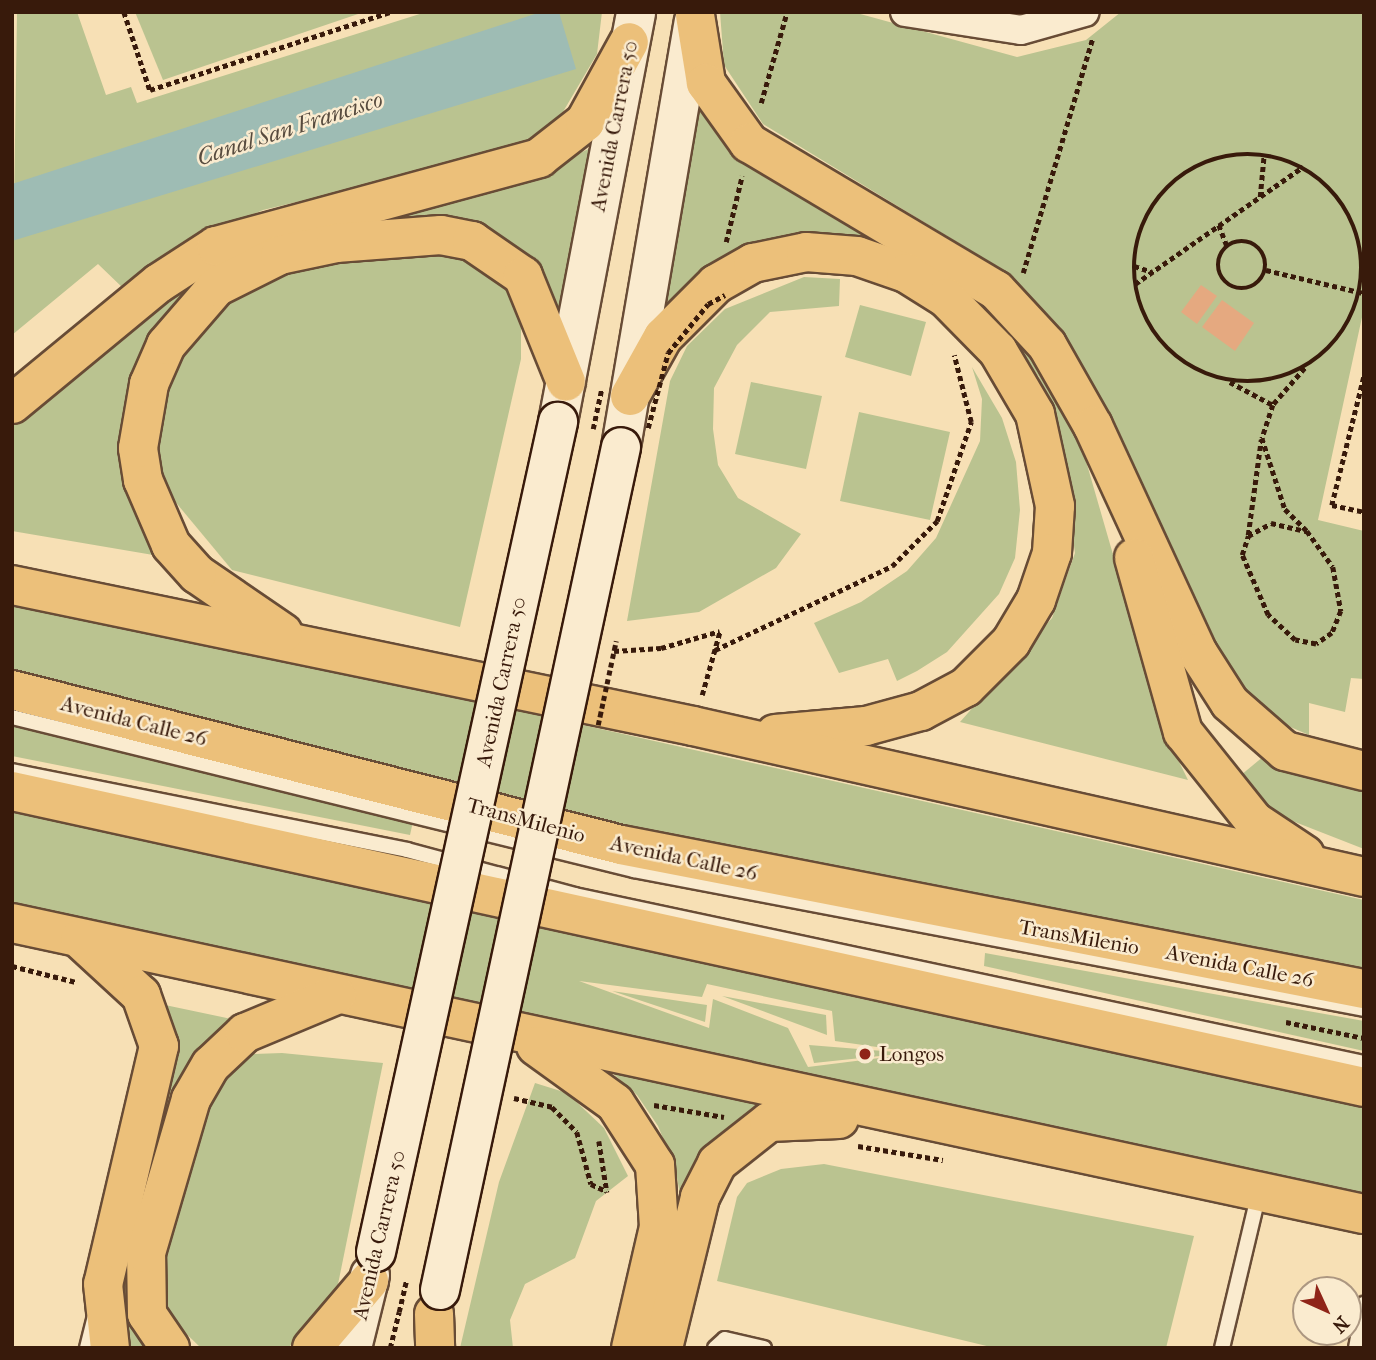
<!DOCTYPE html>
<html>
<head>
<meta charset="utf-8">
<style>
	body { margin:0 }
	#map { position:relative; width:1376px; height:1360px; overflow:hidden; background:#f7e0b5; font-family:"IM FELL French Canon",serif }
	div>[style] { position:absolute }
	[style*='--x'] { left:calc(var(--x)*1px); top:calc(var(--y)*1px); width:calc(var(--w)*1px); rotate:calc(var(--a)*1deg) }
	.green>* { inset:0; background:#bac390 }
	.water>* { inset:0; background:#9ebcb4 }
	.building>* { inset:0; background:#e5a980 }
	.path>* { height:4.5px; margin-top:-2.25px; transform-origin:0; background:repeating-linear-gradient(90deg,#381a0b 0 5px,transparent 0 8.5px) }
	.path>.ring { margin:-2.25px; padding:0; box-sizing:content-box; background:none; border:4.5px solid #381a0b; border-radius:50% }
	.roads { filter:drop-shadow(2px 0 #684c36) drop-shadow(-2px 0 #684c36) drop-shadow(0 2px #684c36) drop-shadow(0 -2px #684c36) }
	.lane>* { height:14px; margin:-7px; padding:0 7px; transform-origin:7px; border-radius:7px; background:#faebcf }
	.street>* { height:28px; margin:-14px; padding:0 14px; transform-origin:14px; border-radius:14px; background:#faebcf }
	.secondary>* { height:38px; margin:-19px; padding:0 19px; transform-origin:19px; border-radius:19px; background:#faebcf }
	.primary>* { height:38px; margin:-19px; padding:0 19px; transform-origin:19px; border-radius:19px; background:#ecc07a }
	.path-bridge>* { height:4.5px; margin-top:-2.25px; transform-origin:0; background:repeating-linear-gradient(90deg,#381a0b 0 5px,transparent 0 8.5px) }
	.bridges { filter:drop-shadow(2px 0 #381a0b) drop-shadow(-2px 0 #381a0b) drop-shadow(0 2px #381a0b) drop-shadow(0 -2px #381a0b) }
	.secondary-bridge>* { height:38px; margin:-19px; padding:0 19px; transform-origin:19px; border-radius:19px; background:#faebcf }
	.dots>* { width:19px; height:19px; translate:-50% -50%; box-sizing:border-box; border:4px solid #faebcf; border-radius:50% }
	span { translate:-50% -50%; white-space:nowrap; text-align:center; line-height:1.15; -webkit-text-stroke:5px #faebcf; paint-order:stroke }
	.street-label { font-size:21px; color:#381a0b }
	.poi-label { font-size:21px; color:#381a0b }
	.left { translate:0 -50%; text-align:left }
	.water-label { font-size:23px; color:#574b3e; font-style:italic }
	.frame { position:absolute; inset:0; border:14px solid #381a0b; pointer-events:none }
	.north { position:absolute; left:1292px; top:1276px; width:70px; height:70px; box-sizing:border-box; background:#faebcf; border:2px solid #ac9781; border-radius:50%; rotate:135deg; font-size:19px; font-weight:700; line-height:28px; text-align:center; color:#381a0b }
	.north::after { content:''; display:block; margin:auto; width:24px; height:32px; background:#8f2418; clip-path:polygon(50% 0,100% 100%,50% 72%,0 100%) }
</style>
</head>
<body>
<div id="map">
	<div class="green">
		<i style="clip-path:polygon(17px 12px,77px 12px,106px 95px,131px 87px,137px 103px,426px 12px,602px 12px,597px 54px,550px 134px,487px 157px,263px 210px,173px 249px,124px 289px,98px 264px,12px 335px)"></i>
		<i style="clip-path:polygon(135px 12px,364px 12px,163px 80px)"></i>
		<i style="clip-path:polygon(720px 12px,853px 12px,1017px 57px,1086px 40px,1121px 12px,1364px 12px,1364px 308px,1318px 520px,1364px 531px,1364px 679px,1351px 678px,1345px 712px,1309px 703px,1309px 735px,1260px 714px,1199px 620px,1061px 328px,973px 252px,763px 124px,724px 65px)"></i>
		<i style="clip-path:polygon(699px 106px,720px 134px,1024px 337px,1073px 416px,1164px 731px,1188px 780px,960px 722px,1052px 618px,1075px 553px,1057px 423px,1039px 377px,1001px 331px,851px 238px,660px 314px)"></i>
		<i style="clip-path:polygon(593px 147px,562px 316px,532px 266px,505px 240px,459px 223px,291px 243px,137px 386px,165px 557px,12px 531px,12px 423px,204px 266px,367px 218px,502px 188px)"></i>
		<i style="clip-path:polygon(422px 250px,462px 260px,503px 284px,521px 319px,521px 359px,460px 627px,232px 570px,168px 493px,155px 445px,163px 389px,189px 335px,231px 298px,281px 270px)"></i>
		<i style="clip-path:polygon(804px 277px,840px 279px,839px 306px,770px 312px,737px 345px,714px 388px,713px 429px,718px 465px,738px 498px,801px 534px,776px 568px,699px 612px,627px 621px,670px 381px,687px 346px,725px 309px)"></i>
		<i style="clip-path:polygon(860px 305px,926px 322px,911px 376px,845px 357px)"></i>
		<i style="clip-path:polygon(972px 367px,1002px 418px,1016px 462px,1020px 510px,1015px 558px,999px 594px,947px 652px,917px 671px,897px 681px,888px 659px,839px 673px,814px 623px,861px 602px,907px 571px,936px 538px,980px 441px,982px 399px)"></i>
		<i style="clip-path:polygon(751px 382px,822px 396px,806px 469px,735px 454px)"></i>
		<i style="clip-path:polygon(859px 412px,950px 432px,930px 520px,840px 501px)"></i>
		<i style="clip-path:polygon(12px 597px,1364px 900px,1364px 974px,662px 840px,12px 671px)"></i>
		<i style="clip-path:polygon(12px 726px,414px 817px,410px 835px,12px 756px)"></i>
		<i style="clip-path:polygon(1264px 756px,1364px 787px,1364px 849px,1267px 811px,1235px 780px)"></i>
		<i style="clip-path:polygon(evenodd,12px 812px,262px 857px,1364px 1106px,1364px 1194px,12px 903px,12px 812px,579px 981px,702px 997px,707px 984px,832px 1011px,835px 1041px,919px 1053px,808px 1067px,788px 1028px,713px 999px,709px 1028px,579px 981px)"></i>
		<i style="clip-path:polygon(985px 953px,1364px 1021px,1364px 1051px,984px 966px)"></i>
		<i style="clip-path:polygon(612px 991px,707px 1005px,705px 1022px)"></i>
		<i style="clip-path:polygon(722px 996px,826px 1015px,827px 1035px)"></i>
		<i style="clip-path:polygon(165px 1005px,241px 1021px,166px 1142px,157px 1348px,125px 1348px,115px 1311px)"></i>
		<i style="clip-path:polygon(809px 1045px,908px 1053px,814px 1063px)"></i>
		<i style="clip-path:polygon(282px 1053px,383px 1063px,335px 1299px,288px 1348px,201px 1348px,171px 1319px,158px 1291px,159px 1253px,215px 1080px,251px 1054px)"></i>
		<i style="clip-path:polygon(608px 1069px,768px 1105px,731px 1127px,702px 1159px,682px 1205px,675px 1167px,658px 1126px,637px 1095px)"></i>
		<i style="clip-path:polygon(535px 1083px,567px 1093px,604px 1128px,628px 1176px,596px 1201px,575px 1258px,525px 1284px,510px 1320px,513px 1348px,460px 1348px,499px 1182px)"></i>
		<i style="clip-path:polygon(824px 1164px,1194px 1236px,1166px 1348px,995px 1348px,717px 1281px,737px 1197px,747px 1183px,781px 1169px)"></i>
	</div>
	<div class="water">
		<i style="clip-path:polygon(541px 12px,559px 12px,576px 69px,12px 241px,12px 184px)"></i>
	</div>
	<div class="building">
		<i style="clip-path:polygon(1201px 285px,1217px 296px,1197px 324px,1181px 312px)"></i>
		<i style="clip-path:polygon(1222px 300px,1254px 323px,1235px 351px,1202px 327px)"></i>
	</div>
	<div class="path">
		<i style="--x:124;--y:12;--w:82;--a:71.6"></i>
		<i style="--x:150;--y:90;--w:252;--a:-18"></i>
		<i style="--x:761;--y:103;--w:95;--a:-74.1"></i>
		<i class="ring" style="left:1134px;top:154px;width:223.5px;height:223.5px"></i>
		<i style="--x:1260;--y:197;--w:43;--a:-84.7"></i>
		<i style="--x:1219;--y:225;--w:22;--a:69"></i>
		<i class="ring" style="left:1218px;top:241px;width:43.5px;height:43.5px"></i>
		<i style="--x:726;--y:242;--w:68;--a:-76.4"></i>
		<i style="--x:1134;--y:266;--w:19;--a:18"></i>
		<i style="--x:1266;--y:270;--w:100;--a:13.3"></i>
		<i style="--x:1023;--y:273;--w:246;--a:-73.5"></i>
		<i style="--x:1135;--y:284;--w:205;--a:-34.9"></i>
		<i style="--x:1305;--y:368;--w:49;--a:130.9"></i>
		<i style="--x:1273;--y:405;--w:35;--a:108"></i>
		<i style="--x:1262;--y:438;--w:75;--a:72.1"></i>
		<i style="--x:1285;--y:509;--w:31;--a:45"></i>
		<i style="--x:1307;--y:531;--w:44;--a:54.2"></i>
		<i style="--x:1333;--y:567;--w:45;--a:79.7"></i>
		<i style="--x:1341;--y:611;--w:24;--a:112"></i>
		<i style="--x:1332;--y:633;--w:19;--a:145"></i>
		<i style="--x:1316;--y:644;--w:21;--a:-169"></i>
		<i style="--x:1295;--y:640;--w:37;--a:-137"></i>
		<i style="--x:1268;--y:615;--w:65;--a:-113.4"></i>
		<i style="--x:1242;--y:555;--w:20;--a:-72"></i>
		<i style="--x:1248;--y:536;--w:26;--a:-29"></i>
		<i style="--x:1271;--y:523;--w:37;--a:13"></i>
		<i style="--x:1364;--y:377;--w:132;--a:104"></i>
		<i style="--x:1332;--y:505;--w:33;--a:12"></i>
		<i style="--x:1230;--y:382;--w:49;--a:28.1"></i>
		<i style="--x:1248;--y:535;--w:96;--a:-82.2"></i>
		<i style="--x:715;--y:650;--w:196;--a:-25.4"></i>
		<i style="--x:892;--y:566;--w:64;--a:-45"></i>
		<i style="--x:937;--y:521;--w:105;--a:-71"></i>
		<i style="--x:971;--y:422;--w:69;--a:-104.2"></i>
		<i style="--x:614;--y:651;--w:47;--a:-3.7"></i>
		<i style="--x:661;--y:648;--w:61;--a:-16.1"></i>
		<i style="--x:702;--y:695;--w:66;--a:-74.3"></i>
		<i style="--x:12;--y:966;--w:66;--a:14"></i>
		<i style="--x:1286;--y:1022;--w:80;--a:11.6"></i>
		<i style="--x:514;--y:1098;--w:39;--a:13"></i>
		<i style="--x:552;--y:1107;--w:35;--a:45"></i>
		<i style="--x:577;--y:1132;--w:54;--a:74.9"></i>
		<i style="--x:591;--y:1184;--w:17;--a:25"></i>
		<i style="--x:654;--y:1105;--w:71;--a:9.7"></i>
		<i style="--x:599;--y:1141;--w:52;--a:81.1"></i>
		<i style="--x:858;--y:1146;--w:86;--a:9.4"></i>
		<i style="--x:390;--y:1348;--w:37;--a:-76"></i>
	</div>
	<div class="roads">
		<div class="lane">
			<i style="--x:12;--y:717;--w:641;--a:13.82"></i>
			<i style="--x:634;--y:870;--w:743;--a:10.78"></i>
			<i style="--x:12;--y:771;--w:403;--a:11.3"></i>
			<i style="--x:407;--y:850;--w:174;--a:15"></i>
			<i style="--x:575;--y:895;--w:807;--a:12.02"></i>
			<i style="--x:87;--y:1348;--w:30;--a:-76"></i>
			<i style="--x:715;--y:1348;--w:13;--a:-42"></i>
			<i style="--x:725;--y:1339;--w:40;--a:13"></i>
			<i style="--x:1222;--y:1348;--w:159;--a:-76.6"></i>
			<i style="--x:1356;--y:1348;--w:45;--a:-79.7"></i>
		</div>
		<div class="street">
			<i style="--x:905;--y:12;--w:117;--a:8.8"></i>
			<i style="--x:1021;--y:30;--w:66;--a:-15.7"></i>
		</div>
		<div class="secondary">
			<i style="--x:558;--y:422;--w:417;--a:-79.2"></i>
			<i style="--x:621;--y:447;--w:432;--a:-80.3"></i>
			<i style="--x:352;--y:1348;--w:75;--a:-76.1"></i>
		</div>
		<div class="primary">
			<i style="--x:695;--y:15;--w:69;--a:80.8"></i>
			<i style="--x:706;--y:83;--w:74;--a:54.4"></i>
			<i style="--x:749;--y:143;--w:287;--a:30.8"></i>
			<i style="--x:996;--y:290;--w:75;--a:47.2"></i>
			<i style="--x:1047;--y:345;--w:93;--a:60.4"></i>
			<i style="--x:1093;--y:426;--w:250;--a:65.2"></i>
			<i style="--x:1198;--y:653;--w:59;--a:57.4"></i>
			<i style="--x:1230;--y:703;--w:73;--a:41.1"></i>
			<i style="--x:1285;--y:751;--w:81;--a:14.2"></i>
			<i style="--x:630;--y:396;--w:68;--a:-60.8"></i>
			<i style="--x:663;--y:337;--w:75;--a:-45"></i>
			<i style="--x:716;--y:284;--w:43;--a:-29.6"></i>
			<i style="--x:753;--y:263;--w:54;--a:-11.7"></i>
			<i style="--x:806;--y:252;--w:51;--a:4.5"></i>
			<i style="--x:857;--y:256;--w:52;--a:19.1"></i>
			<i style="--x:906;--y:273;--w:47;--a:32"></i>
			<i style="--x:946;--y:298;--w:74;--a:45.5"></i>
			<i style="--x:998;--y:351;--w:73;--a:59.6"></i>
			<i style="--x:1035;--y:414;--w:94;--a:77.7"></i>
			<i style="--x:1055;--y:506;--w:47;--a:93.7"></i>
			<i style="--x:1052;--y:553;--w:50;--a:108.8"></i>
			<i style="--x:1036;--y:600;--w:49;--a:120.8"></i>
			<i style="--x:1011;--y:642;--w:64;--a:135"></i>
			<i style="--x:966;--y:687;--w:51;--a:151.9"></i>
			<i style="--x:921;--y:711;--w:57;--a:164.7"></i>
			<i style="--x:866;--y:726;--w:91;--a:175"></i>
			<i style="--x:12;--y:404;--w:190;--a:-39.5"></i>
			<i style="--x:159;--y:283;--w:68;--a:-33"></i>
			<i style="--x:216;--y:246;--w:335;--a:-15.2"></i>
			<i style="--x:539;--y:158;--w:58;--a:-38"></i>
			<i style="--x:585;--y:122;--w:91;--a:-61.2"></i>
			<i style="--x:1134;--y:558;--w:181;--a:74.3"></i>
			<i style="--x:1183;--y:732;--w:114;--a:51.4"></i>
			<i style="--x:1254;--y:821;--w:61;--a:33.7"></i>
			<i style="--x:12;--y:585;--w:695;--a:11.7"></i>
			<i style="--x:693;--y:726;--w:688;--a:12.68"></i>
			<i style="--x:283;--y:633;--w:104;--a:-145.5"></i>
			<i style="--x:197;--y:574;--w:39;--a:-132"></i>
			<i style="--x:171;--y:545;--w:71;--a:-113.3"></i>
			<i style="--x:143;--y:480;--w:32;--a:-99"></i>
			<i style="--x:138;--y:448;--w:65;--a:-80.2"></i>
			<i style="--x:149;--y:384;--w:43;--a:-66.4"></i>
			<i style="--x:166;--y:345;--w:77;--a:-49.2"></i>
			<i style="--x:216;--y:287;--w:72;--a:-26.6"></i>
			<i style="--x:280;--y:255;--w:57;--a:-12.1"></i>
			<i style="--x:336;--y:243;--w:105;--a:-4.4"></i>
			<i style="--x:441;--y:235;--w:32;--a:11"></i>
			<i style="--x:472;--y:241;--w:62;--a:34.5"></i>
			<i style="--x:523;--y:276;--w:114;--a:67.9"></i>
			<i style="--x:12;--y:690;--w:628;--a:14.28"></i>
			<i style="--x:621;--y:845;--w:757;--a:10.97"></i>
			<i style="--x:12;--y:791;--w:1384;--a:12.35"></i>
			<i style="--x:12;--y:923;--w:1383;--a:12.15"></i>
			<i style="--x:80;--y:939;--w:83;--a:42.6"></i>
			<i style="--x:141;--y:995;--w:54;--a:70.6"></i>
			<i style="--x:159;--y:1046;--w:244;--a:103.2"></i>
			<i style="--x:103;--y:1284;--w:64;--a:83.8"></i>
			<i style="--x:536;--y:1046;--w:97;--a:35.8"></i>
			<i style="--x:615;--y:1103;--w:74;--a:57.2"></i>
			<i style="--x:655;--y:1165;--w:62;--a:86.3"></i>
			<i style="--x:659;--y:1227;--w:124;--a:103"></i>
			<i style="--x:434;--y:1314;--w:34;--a:88"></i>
			<i style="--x:170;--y:1348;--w:41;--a:-124.1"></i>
			<i style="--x:147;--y:1314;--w:61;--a:-90.9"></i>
			<i style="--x:146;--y:1253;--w:160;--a:-73.7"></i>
			<i style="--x:191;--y:1099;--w:39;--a:-60"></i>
			<i style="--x:211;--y:1065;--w:47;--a:-43.3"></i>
			<i style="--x:245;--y:1033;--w:99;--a:-22.7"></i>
			<i style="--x:312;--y:1348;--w:88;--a:-49.6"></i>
			<i style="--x:663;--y:1348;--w:155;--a:-76.2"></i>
			<i style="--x:700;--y:1197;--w:38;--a:-63"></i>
			<i style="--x:717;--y:1163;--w:66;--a:-38.3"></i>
			<i style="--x:769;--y:1122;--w:70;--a:-2.5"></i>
		</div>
	</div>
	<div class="path-bridge">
		<i style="--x:648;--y:428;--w:78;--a:-75.1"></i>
		<i style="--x:668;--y:353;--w:63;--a:-50.8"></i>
		<i style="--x:708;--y:304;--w:19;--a:-28"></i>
		<i style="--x:593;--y:429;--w:40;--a:-78"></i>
		<i style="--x:598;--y:725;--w:86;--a:-77.9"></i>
		<i style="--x:399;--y:1312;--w:31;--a:-77"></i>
	</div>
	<div class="bridges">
		<div class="secondary-bridge">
			<i style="--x:376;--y:1252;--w:850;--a:-77.63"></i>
			<i style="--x:440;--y:1290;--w:862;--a:-77.88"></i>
		</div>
	</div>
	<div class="dots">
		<i style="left:865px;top:1054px;background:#8f2418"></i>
	</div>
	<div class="street-label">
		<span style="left:614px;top:126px;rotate:-79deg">Avenida Carrera 50</span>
		<span style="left:501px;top:682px;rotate:-78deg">Avenida Carrera 50</span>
		<span style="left:134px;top:721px;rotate:14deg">Avenida Calle 26</span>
		<span style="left:526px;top:820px;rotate:15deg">TransMilenio</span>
		<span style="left:684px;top:858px;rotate:12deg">Avenida Calle 26</span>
		<span style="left:1079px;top:937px;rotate:10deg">TransMilenio</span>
		<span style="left:1240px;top:966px;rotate:11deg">Avenida Calle 26</span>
		<span style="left:379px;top:1235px;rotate:-77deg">Avenida Carrera 50</span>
	</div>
	<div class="poi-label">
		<span class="left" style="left:879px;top:1054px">Longos</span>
	</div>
	<div class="water-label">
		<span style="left:290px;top:129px;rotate:-18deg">Canal San Francisco</span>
	</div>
	<div class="frame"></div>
	<div class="north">N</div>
</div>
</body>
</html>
